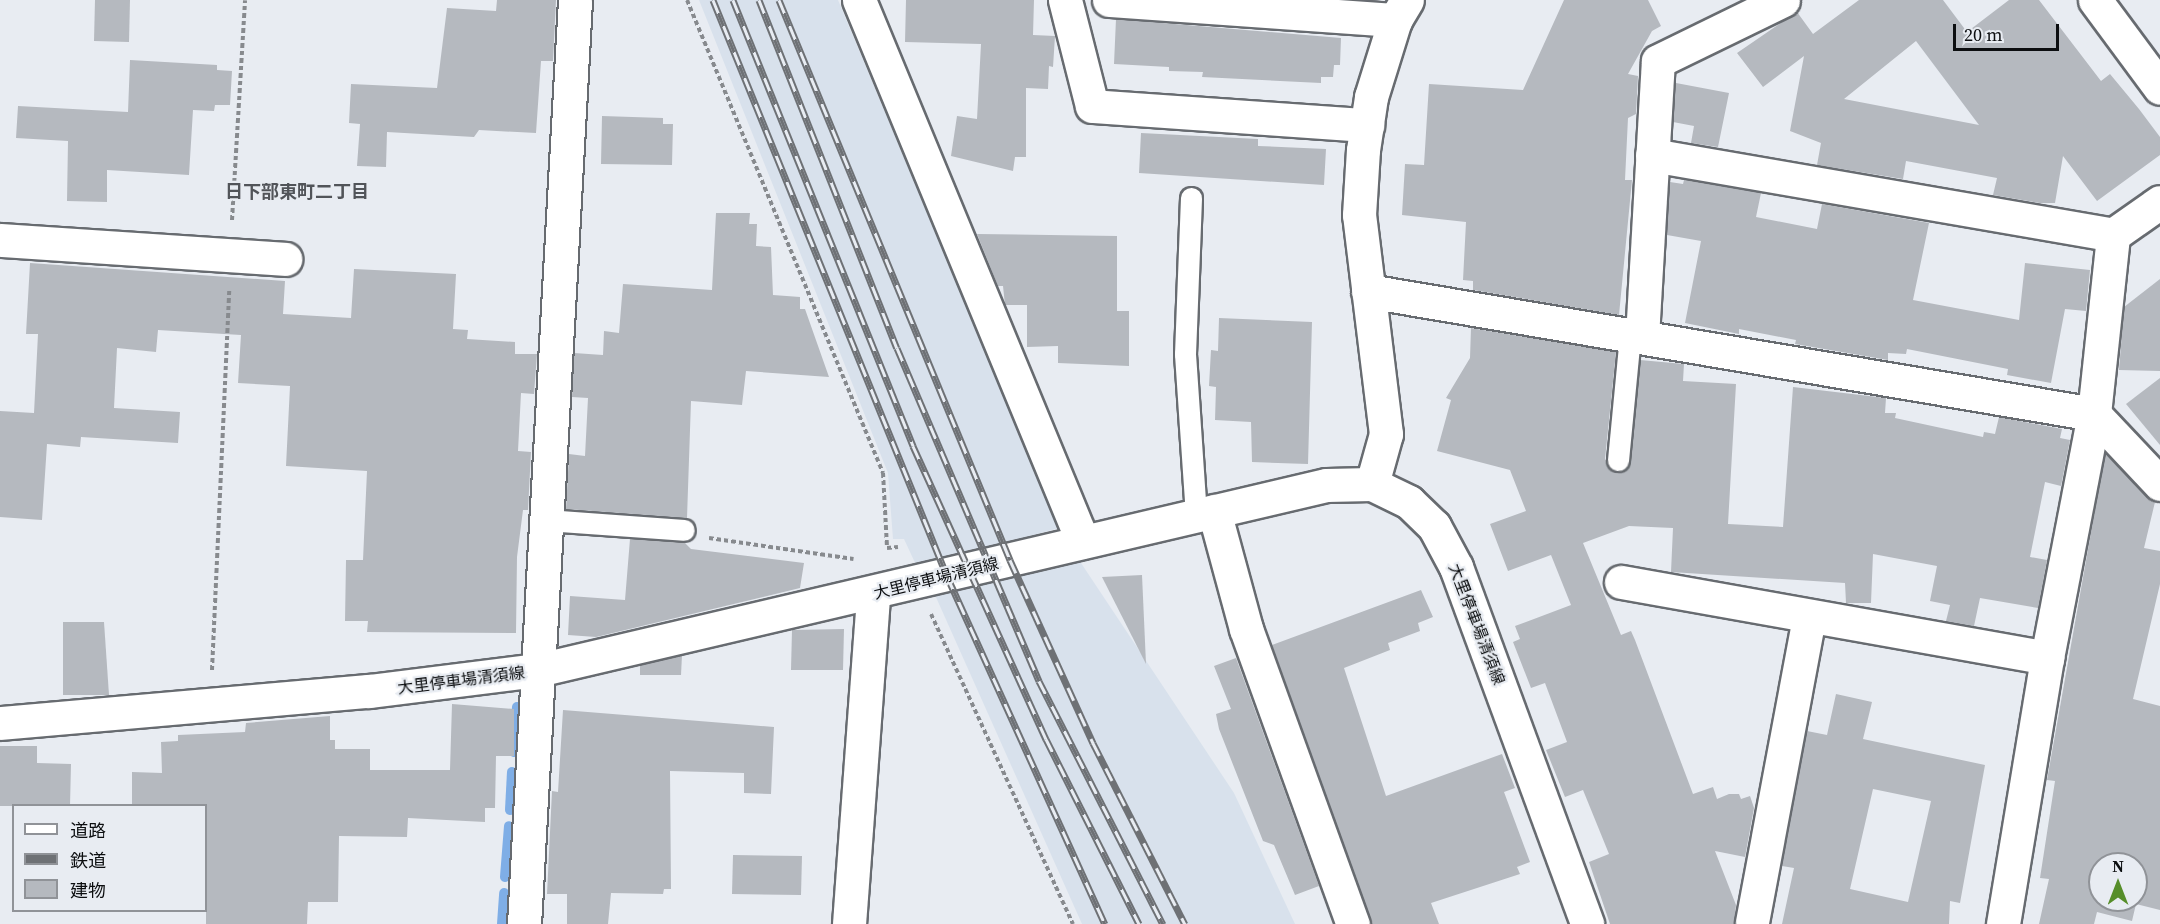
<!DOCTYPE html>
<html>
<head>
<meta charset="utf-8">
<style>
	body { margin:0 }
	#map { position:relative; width:2160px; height:924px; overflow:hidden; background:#e8ecf2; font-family:"Source Serif 4","Noto Sans JP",serif }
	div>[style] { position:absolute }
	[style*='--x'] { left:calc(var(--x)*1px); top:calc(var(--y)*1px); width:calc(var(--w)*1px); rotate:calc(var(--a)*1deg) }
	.built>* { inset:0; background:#d8e1ec }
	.stream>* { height:10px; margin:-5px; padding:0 5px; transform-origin:5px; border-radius:5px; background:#7faee6 }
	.building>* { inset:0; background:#b5b9bf }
	.path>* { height:4px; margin-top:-2px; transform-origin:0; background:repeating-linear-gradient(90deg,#878a8e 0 4.5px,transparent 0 7.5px) }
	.roads { filter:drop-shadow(2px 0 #676b70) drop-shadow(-2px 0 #676b70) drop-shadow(0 2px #676b70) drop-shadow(0 -2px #676b70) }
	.service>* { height:21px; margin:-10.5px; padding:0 10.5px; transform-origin:10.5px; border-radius:10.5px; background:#fff }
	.minor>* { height:33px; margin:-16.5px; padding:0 16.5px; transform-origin:16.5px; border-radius:16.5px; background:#fff }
	.tertiary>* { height:33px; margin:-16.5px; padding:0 16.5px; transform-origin:16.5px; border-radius:16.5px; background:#fff }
	.secondary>* { height:33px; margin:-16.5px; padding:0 16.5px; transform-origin:16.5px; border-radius:16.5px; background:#fff }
	.rail>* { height:7px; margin-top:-3.5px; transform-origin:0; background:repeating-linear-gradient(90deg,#e8ecf2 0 14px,#6e7175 0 28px); box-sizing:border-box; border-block:2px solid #6e7175 }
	span { translate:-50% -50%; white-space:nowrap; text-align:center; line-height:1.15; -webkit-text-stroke:4.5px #e8ecf2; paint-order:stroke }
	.street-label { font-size:16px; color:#0c0e10 }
	.neighbourhood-label { font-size:18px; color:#515459; font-weight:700 }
	.legend { position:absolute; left:12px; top:804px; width:195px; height:108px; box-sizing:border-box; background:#e8ecf2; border:2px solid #909398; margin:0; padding:8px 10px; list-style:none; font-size:18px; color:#0c0e10 }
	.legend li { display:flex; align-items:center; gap:12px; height:30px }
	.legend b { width:30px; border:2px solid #909398 }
	.north { position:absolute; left:2088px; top:852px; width:60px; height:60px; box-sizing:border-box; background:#e8ecf2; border:2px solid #909398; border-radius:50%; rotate:0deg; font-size:16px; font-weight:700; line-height:24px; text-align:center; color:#0c0e10 }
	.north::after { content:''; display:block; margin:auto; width:21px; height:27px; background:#568e2a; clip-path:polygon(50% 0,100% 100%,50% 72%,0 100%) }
	.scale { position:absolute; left:1953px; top:24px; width:106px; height:27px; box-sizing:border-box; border:3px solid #0c0e10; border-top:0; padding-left:8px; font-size:18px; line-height:21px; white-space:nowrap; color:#0c0e10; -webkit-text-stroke:4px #e8ecf2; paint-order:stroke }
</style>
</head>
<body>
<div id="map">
	<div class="built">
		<i style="clip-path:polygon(699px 0,838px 0,1059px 528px,917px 567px,904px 539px,893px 539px,888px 473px)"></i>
		<i style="clip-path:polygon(1079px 560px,1234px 793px,1295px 924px,1082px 924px,935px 595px)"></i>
	</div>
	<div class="stream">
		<i style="--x:514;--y:752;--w:45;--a:-86.2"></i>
		<i style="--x:510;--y:810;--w:38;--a:-87"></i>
		<i style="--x:505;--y:877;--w:51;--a:-85.5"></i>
		<i style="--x:502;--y:924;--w:31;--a:-86"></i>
	</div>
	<div class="building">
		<i style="clip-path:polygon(95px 0,130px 0,129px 42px,94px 41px)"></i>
		<i style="clip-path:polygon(497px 0,556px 0,553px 61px,541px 61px,536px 133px,479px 130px,474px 137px,387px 132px,386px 167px,357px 166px,360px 124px,349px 123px,351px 84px,437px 88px,447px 8px,496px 11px)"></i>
		<i style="clip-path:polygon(906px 0,1034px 0,1033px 35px,1055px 36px,1053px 67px,1049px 66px,1048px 89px,1026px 88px,1026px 157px,1015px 157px,1013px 171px,951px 156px,957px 116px,977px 119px,981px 44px,905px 42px)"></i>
		<i style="clip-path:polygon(1564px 0,1648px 0,1661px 26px,1652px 31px,1628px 74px,1638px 76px,1636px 114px,1628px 118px,1625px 180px,1632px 180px,1619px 315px,1473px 290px,1473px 281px,1463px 280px,1466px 222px,1402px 215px,1405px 164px,1424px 165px,1429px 84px,1523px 90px)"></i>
		<i style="clip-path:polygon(evenodd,1859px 0,1943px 0,1967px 32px,2009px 0,2039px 0,2101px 81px,2110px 74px,2139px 109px,2160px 137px,2160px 155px,2097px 201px,2063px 156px,2055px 203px,2040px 203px,1993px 195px,1997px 178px,1906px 161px,1903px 179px,1817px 165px,1821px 143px,1790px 131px,1804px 56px,1763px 87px,1737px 53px,1797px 12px,1813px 34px,1859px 0,1916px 41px,1979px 125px,1844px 99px,1916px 41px)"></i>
		<i style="clip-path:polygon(1116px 19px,1341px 38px,1340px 65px,1334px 65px,1333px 77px,1321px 77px,1321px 83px,1202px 77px,1203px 72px,1169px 71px,1169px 67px,1114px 64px)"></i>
		<i style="clip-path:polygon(130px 60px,217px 65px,217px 70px,232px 71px,230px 105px,215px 105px,214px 111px,193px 110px,189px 175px,107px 170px,107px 202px,67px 201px,68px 141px,16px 138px,18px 106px,128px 112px)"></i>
		<i style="clip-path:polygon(1676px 83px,1729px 93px,1718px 147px,1691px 143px,1694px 126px,1673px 122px)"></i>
		<i style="clip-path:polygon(602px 116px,663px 118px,663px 124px,673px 124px,672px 165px,601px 164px)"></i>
		<i style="clip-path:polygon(1141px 133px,1258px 139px,1258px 146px,1326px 149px,1324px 185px,1139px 173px)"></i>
		<i style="clip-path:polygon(1684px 180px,1761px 193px,1756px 217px,1817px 229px,1822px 204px,1929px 223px,1913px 300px,2019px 320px,2025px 263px,2090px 270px,2086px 311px,2065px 309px,2051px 383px,2007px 375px,2008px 369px,1907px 349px,1906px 354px,1888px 353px,1888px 360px,1795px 344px,1796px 340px,1739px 329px,1739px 334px,1685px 323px,1701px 241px,1667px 235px,1670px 182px,1683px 184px)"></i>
		<i style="clip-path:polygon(716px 213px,750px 213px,749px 224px,757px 224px,756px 246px,771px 247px,773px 295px,800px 297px,800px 309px,805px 309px,829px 377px,746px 371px,742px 405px,691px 401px,687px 518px,566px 509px,569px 454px,585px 456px,588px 398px,572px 397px,574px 353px,603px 355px,604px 331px,619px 333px,623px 284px,712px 290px)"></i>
		<i style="clip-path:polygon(977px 234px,1117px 236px,1117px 311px,1129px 311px,1129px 366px,1058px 363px,1058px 346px,1027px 347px,1027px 305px,1005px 305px,1003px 286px,998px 286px)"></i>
		<i style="clip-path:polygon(30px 263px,285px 281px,283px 314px,351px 318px,354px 269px,456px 274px,453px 329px,468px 330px,467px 339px,515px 342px,515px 354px,537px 354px,534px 394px,521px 393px,518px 451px,531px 452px,528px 510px,523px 510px,517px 557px,516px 633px,367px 632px,368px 621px,345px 621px,346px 560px,363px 560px,367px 471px,286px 466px,290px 386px,238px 383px,241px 335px,158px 330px,156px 352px,117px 348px,114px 408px,180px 412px,178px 443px,81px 437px,80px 447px,47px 444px,42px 520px,0 517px,0 411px,34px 413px,38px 334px,26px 334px)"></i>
		<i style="clip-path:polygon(2160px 279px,2160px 371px,2119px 370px,2124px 307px)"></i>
		<i style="clip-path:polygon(1219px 318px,1312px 322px,1308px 464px,1252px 462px,1251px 422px,1215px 420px,1216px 387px,1209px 386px,1211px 350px,1218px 351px)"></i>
		<i style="clip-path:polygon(1471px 328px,1616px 352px,1605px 459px,1616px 473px,1624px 471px,1631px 461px,1640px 360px,1684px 364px,1683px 381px,1736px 384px,1728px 524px,1783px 527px,1793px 387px,1886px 398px,1885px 413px,1896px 413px,1895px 418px,1983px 437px,1984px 432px,1995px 434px,1999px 417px,2062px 429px,2060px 438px,2070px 440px,2061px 486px,2045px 482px,2030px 557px,2047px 560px,2038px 608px,1980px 598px,1974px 626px,1946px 621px,1950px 605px,1930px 601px,1937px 566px,1873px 554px,1871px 603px,1846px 603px,1845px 583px,1671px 572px,1673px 528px,1629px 526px,1583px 543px,1621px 635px,1631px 631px,1635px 640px,1693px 794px,1713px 787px,1717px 799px,1729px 794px,1739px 794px,1741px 799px,1750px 796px,1754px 808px,1745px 857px,1715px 851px,1736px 905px,1734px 924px,1610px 924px,1589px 862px,1609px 854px,1583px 790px,1565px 797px,1546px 750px,1567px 742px,1545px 683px,1531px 688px,1513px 642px,1520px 639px,1515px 626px,1571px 605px,1551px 555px,1508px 571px,1490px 524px,1526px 511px,1510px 470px,1437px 451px,1451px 400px,1446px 398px,1470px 358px)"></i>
		<i style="clip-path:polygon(2160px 378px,2160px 445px,2126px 404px)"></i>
		<i style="clip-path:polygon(evenodd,2105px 454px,2155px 502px,2144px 548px,2160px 551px,2160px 584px,2133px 699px,2160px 706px,2160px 910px,2136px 904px,2132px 921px,2097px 912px,2094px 924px,2039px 924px,2049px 879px,2040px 878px,2055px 781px,2047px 780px,2105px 454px,2100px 864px,2136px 864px,2136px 900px,2100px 900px,2100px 864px)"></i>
		<i style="clip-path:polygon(630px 539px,685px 543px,691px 549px,804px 563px,800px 588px,596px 637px,568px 635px,570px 596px,625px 600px)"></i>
		<i style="clip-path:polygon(1142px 575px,1146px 664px,1102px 577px)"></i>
		<i style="clip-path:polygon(1421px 590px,1433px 617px,1418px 623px,1420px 631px,1388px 643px,1390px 650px,1344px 668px,1386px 796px,1502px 754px,1515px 788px,1504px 792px,1530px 862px,1517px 867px,1520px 874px,1431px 903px,1439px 924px,1372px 924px,1272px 645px)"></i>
		<i style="clip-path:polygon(63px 622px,104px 622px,109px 695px,63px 695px)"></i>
		<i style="clip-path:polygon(844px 629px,843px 670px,791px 670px,792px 630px)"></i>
		<i style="clip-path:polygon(682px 655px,681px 675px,640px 675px,640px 665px)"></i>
		<i style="clip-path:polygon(1236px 658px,1319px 886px,1295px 895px,1274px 845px,1263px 841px,1219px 729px,1216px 714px,1231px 709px,1214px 666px)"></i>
		<i style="clip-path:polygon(evenodd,1836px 694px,1872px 702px,1863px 739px,1985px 765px,1960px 903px,1950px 901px,1949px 924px,1782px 924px,1794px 868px,1782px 866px,1807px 731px,1827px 735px,1836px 694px,1873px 789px,1931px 801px,1908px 902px,1850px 889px,1873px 789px)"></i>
		<i style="clip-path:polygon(452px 704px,514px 709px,514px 756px,496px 756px,495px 808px,485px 808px,485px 822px,408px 818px,407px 837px,339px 836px,338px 902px,308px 902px,307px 924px,206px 924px,206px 806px,132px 806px,132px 772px,162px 773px,161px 742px,178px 741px,178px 735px,245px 732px,246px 723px,330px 716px,330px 740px,335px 740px,335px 749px,370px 749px,370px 770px,450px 770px)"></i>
		<i style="clip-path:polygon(563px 710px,774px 727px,771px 794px,744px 793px,744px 773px,670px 771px,671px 889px,664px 889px,663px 894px,611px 893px,608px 924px,567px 924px,567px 894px,547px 894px,552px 791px,558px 792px)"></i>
		<i style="clip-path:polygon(0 746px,37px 746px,37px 763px,71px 764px,70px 806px,0 806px)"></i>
		<i style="clip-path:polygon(733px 855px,802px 856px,801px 895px,732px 894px)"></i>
	</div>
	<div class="path">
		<i style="--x:687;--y:0;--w:512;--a:67.49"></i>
		<i style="--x:883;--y:473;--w:75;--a:86.9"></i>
		<i style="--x:887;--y:548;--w:11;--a:-5"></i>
		<i style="--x:232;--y:220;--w:220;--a:-86.6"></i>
		<i style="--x:709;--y:538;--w:146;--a:8.3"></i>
		<i style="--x:931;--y:614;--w:341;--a:65.4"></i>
		<i style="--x:212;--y:670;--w:380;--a:-87.4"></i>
	</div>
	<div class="roads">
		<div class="service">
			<i style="--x:1191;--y:198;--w:156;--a:92.2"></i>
			<i style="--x:1185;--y:354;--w:162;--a:86.1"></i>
			<i style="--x:1618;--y:460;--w:125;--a:-84.5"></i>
			<i style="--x:546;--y:520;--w:138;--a:4.1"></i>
		</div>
		<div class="minor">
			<i style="--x:859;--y:0;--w:586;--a:67.55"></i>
			<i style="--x:1065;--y:0;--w:109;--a:75.7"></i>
			<i style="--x:1092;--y:106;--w:276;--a:4"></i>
			<i style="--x:1109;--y:0;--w:287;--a:4"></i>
			<i style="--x:1652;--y:155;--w:468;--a:9.8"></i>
			<i style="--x:2113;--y:235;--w:57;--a:-35.1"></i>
			<i style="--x:0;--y:240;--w:286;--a:3.8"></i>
			<i style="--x:1368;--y:291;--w:736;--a:9.62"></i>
			<i style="--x:2094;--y:414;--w:96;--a:46.7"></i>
			<i style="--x:1642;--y:337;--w:276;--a:-86.7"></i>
			<i style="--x:1658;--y:61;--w:139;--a:-26"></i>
			<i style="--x:1214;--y:511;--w:122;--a:74.8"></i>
			<i style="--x:1246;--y:629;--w:314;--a:70.1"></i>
			<i style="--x:1621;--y:582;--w:433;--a:10.1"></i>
			<i style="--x:2047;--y:658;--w:248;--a:-79.1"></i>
			<i style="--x:2094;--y:414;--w:180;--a:-83.9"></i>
			<i style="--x:1752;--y:922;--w:311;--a:-79.4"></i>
			<i style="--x:524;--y:924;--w:925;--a:-86.84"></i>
			<i style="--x:849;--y:924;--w:331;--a:-85.8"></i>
			<i style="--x:2003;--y:924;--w:270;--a:-80.6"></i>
		</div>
		<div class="tertiary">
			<i style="--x:2095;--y:0;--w:109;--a:53.5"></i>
			<i style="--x:1372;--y:484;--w:52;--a:-74.4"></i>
			<i style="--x:1386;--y:434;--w:221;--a:-97"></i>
			<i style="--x:1359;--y:215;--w:65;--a:-86.5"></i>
			<i style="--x:1363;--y:150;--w:54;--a:-81.4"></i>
			<i style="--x:1371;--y:97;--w:81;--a:-72.7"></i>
			<i style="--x:1395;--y:20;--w:23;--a:-59"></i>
		</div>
		<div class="secondary">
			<i style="--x:0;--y:723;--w:370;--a:-5"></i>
			<i style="--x:369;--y:691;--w:170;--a:-7.1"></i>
			<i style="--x:538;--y:670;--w:809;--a:-13.21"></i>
			<i style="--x:1326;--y:485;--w:46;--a:-1.2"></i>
			<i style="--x:1372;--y:484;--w:41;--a:25.9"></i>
			<i style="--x:1409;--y:502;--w:35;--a:44"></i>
			<i style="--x:1434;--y:526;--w:47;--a:61.8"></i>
			<i style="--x:1456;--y:567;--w:380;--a:69.8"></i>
		</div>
	</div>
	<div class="rail">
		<i style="--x:713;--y:0;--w:622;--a:67.89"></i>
		<i style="--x:947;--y:576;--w:382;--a:65.6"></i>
		<i style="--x:733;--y:0;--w:481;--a:68"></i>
		<i style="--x:913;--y:446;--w:322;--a:65.6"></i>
		<i style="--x:1046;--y:739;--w:207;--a:63.3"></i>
		<i style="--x:759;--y:0;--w:374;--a:68.4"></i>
		<i style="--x:897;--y:348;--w:362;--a:66.9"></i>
		<i style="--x:1039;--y:681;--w:273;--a:63"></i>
		<i style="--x:779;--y:0;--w:606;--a:67.58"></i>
		<i style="--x:1010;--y:560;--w:201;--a:65.6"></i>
		<i style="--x:1093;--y:743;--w:203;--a:63.1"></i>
	</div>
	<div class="street-label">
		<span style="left:936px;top:578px;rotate:-14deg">大里停車場清須線</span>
		<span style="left:1477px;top:624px;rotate:69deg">大里停車場清須線</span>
		<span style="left:461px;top:680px;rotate:-7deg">大里停車場清須線</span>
	</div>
	<div class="neighbourhood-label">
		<span style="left:297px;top:192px">日下部東町二丁目</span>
	</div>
	<ul class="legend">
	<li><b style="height:8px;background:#fff"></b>道路</li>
	<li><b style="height:8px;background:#6e7175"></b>鉄道</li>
	<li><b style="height:16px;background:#b5b9bf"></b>建物</li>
	</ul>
	<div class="north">N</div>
	<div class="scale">20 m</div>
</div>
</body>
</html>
